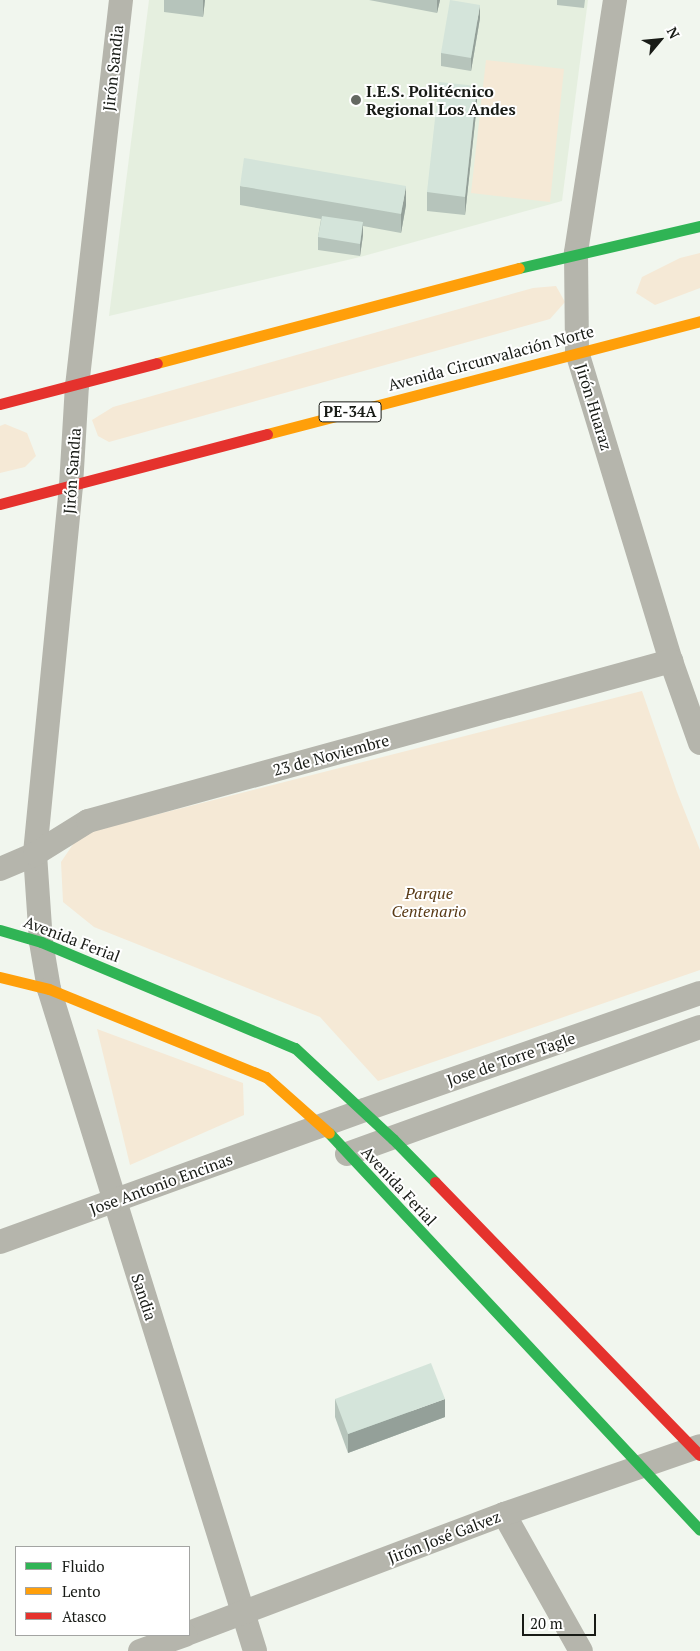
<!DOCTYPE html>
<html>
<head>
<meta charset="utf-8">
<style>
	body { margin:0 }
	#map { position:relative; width:700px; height:1651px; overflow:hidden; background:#f1f6ee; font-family:"PT Serif",serif }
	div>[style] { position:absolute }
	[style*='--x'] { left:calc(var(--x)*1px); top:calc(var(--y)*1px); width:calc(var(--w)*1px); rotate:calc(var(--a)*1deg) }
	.built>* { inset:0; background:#e5efdf }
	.green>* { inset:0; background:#f5e9d6 }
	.street>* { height:24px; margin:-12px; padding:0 12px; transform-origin:12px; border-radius:12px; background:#b5b5ac }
	.fast>* { height:11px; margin:-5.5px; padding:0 5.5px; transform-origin:5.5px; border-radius:5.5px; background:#30b455 }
	.slow>* { height:11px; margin:-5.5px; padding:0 5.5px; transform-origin:5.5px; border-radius:5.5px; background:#ff9f0a }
	.jam>* { height:11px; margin:-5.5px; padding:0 5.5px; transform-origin:5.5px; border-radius:5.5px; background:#e5322d }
	.wall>* { inset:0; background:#b6c4bb }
	.shaded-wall>* { inset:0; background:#94a099 }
	.building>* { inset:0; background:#d4e4da }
	.dots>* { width:14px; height:14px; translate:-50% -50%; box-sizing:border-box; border:2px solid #fff; border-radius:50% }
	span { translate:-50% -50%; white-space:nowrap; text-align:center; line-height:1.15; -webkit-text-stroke:4px #fff; paint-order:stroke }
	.shield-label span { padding:1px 4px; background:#fff; border:1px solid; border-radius:4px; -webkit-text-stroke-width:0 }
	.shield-label { font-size:15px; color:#181b16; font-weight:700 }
	.street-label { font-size:16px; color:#181b16 }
	.poi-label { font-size:16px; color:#181b16; font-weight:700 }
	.left { translate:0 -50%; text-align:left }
	.park-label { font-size:16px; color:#593a15; font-style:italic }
	.legend { position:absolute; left:15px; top:1546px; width:175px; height:90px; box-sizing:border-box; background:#fff; border:1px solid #a3a4a2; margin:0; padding:6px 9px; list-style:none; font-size:15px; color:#181b16 }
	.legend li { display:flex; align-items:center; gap:10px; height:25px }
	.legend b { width:25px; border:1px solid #a3a4a2 }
	.north { position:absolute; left:635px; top:15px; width:50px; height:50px; -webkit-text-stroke:4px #fff; paint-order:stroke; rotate:62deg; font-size:14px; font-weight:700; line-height:20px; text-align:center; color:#181b16 }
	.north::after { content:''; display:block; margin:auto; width:18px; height:22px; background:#181b16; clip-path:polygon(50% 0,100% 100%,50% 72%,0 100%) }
	.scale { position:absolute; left:522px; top:1614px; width:74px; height:22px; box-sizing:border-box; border:2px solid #181b16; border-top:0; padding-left:6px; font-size:15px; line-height:18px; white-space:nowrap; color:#181b16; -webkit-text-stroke:4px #fff; paint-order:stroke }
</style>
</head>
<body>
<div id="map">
	<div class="built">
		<i style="clip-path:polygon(149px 0,588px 0,562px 201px,360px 257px,109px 316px)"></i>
	</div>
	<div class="green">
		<i style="clip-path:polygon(486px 60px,564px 69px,550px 202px,471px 193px)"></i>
		<i style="clip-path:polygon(700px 253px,700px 288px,655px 305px,636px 293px,642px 277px,680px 258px)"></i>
		<i style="clip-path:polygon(556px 286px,565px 302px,550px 319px,109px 442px,98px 436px,92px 420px,113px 407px,533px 288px)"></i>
		<i style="clip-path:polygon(5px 424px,27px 433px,36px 456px,25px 467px,0 473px,0 426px)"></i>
		<i style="clip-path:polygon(642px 691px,677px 792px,700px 850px,700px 970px,378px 1081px,320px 1017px,94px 927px,63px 902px,61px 862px,80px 834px)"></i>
		<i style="clip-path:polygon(97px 1029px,243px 1083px,244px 1115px,130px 1165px)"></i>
	</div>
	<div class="street">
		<i style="--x:121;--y:0;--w:388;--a:96.5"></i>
		<i style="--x:77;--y:385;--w:101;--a:93.4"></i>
		<i style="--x:71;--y:486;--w:370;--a:95.6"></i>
		<i style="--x:35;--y:854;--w:88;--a:86.1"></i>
		<i style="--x:41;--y:942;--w:48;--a:80.3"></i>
		<i style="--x:49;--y:989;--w:693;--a:72.71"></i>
		<i style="--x:615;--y:0;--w:256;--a:98.8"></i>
		<i style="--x:576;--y:253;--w:99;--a:89.4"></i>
		<i style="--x:577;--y:352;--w:323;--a:73.1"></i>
		<i style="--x:671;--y:661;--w:87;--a:70.5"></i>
		<i style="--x:0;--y:869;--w:38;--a:-23"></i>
		<i style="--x:35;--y:854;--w:62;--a:-31.9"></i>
		<i style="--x:88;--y:821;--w:605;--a:-15.35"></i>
		<i style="--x:347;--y:1154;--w:375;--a:-19.8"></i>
		<i style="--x:0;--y:1242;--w:387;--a:-19.9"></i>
		<i style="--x:364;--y:1110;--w:356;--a:-19.2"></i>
		<i style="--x:504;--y:1514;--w:157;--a:60.7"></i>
		<i style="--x:189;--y:1633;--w:337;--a:-20.7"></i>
		<i style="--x:504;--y:1514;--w:207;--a:-19.1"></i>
		<i style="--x:140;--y:1651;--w:48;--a:-19.6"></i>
	</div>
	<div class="fast">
		<i style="--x:519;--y:268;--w:186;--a:-13.1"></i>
		<i style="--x:0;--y:930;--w:43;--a:16.3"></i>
		<i style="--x:41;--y:942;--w:275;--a:22.7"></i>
		<i style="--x:295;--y:1048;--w:134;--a:42.9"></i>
		<i style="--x:393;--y:1139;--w:60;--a:45.7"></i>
		<i style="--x:329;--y:1133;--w:543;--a:46.94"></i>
	</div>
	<div class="slow">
		<i style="--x:157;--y:363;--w:374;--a:-14.7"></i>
		<i style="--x:267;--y:434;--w:448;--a:-14.6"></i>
		<i style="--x:0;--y:977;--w:50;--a:13.8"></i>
		<i style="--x:49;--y:989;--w:234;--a:22.1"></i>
		<i style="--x:266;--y:1077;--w:84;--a:41.6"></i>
	</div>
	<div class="jam">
		<i style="--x:0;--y:404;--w:162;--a:-14.6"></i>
		<i style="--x:0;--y:504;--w:276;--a:-14.7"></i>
		<i style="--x:435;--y:1182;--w:380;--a:45.9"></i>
	</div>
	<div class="wall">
		<i style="clip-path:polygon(164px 0,205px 0,203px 17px,164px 12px)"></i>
		<i style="clip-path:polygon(369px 0,440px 0,437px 13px)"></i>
		<i style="clip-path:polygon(557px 0,585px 0,584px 8px,557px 5px)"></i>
		<i style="clip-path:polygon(480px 18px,471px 71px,441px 66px,441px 53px)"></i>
		<i style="clip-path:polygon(477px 104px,465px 215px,427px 211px,427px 192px)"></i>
		<i style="clip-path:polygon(240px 186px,406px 205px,401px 233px,363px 226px,363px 235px,360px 256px,318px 250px,318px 237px,321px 219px,240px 205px)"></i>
		<i style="clip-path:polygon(335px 1399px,445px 1417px,348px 1453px,335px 1417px)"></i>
	</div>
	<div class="shaded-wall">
		<i style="clip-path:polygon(203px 0,205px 0,203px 17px)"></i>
		<i style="clip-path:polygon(437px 0,440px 0,437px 13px)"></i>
		<i style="clip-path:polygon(480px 5px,480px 18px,471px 71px,471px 58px)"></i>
		<i style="clip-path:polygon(477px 86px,477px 104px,465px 215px,465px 197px)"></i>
		<i style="clip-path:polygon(406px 186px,406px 205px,401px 233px,401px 214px)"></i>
		<i style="clip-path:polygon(363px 222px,363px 235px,360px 256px,360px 244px)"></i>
		<i style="clip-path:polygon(445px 1399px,445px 1417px,348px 1453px,348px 1434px)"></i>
	</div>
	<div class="building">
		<i style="clip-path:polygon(450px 0,480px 5px,471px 58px,441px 53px)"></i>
		<i style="clip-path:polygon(439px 82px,477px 86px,465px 197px,427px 192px)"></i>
		<i style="clip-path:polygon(244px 158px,406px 186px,401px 214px,240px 186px)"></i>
		<i style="clip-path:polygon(322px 216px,363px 222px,360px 244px,318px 237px)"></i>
		<i style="clip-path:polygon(431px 1363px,445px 1399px,348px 1434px,335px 1399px)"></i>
	</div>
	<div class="dots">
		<i style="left:356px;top:100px;background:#646862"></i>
	</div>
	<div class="shield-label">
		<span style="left:350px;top:412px">PE-34A</span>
	</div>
	<div class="street-label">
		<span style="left:113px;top:68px;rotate:-84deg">Jirón Sandia</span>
		<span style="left:491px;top:358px;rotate:-15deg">Avenida Circunvalación Norte</span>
		<span style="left:594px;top:407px;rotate:73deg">Jirón Huaraz</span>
		<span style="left:72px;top:471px;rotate:-86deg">Jirón Sandia</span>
		<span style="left:331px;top:755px;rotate:-15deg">23 de Noviembre</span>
		<span style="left:72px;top:939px;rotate:21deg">Avenida Ferial</span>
		<span style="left:511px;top:1059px;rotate:-19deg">Jose de Torre Tagle</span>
		<span style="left:161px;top:1184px;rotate:-20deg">Jose Antonio Encinas</span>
		<span style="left:399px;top:1186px;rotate:47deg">Avenida Ferial</span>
		<span style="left:144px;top:1297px;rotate:72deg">Sandia</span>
		<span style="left:444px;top:1537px;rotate:-21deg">Jirón José Galvez</span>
	</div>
	<div class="poi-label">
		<span class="left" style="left:366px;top:100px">I.E.S. Politécnico<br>Regional Los Andes</span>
	</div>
	<div class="park-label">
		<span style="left:429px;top:902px">Parque<br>Centenario</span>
	</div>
	<ul class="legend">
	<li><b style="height:6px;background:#30b455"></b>Fluido</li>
	<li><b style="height:6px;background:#ff9f0a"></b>Lento</li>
	<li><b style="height:6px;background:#e5322d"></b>Atasco</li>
	</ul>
	<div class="north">N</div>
	<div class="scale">20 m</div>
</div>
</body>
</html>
